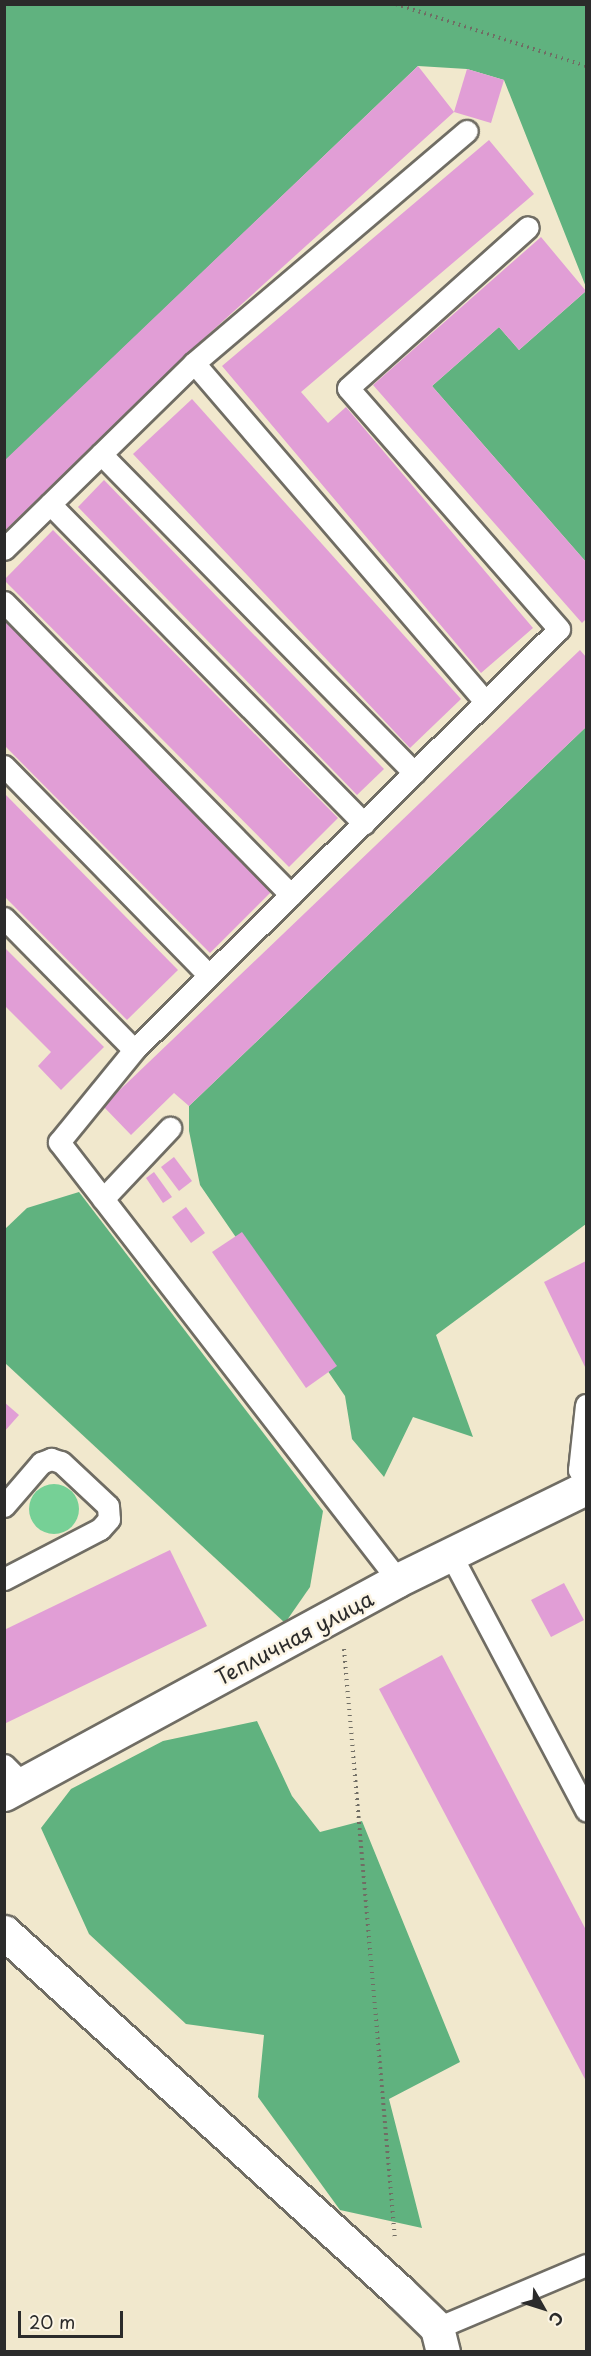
<!DOCTYPE html>
<html>
<head>
<meta charset="utf-8">
<style>
	body { margin:0 }
	#map { position:relative; width:591px; height:2356px; overflow:hidden; background:#f1e8cd; font-family:"Playpen Sans",sans-serif }
	div>[style] { position:absolute }
	[style*='--x'] { left:calc(var(--x)*1px); top:calc(var(--y)*1px); width:calc(var(--w)*1px); rotate:calc(var(--a)*1deg) }
	.green>* { inset:0; background:#76d096 }
	.round { border-radius:50% }
	.forest>* { inset:0; background:#60b27f }
	.building>* { inset:0; background:#e19ed6 }
	.path>* { height:4px; margin-top:-2px; transform-origin:0; background:repeating-linear-gradient(90deg,#706d64 0 1.5px,transparent 0 6px) }
	.roads { filter:drop-shadow(2px 0 #706d64) drop-shadow(-2px 0 #706d64) drop-shadow(0 2px #706d64) drop-shadow(0 -2px #706d64) }
	.service>* { height:21px; margin:-10.5px; padding:0 10.5px; transform-origin:10.5px; border-radius:10.5px; background:#fff }
	.minor>* { height:33px; margin:-16.5px; padding:0 16.5px; transform-origin:16.5px; border-radius:16.5px; background:#fff }
	span { translate:-50% -50%; white-space:nowrap; text-align:center; line-height:1.15; -webkit-text-stroke:5px #fcf5e5; paint-order:stroke }
	.street-label { font-size:21px; color:#2b2b2b }
	.frame { position:absolute; inset:0; border:6px solid #2b2b2b; pointer-events:none }
	.north { position:absolute; left:513px; top:2278px; width:60px; height:60px; -webkit-text-stroke:4px #fcf5e5; paint-order:stroke; rotate:129deg; font-size:16px; font-weight:700; line-height:24px; text-align:center; color:#2b2b2b }
	.north::after { content:''; display:block; margin:auto; width:21px; height:27px; background:#2b2b2b; clip-path:polygon(50% 0,100% 100%,50% 72%,0 100%) }
	.scale { position:absolute; left:18px; top:2311px; width:105px; height:27px; box-sizing:border-box; border:3px solid #2b2b2b; border-top:0; padding-left:8px; font-size:18px; line-height:21px; white-space:nowrap; color:#2b2b2b; -webkit-text-stroke:4px #fcf5e5; paint-order:stroke }
</style>
</head>
<body>
<div id="map">
	<div class="green">
		<i class="round" style="left:29px;top:1484px;width:50px;height:50px"></i>
	</div>
	<div class="forest">
		<i style="clip-path:polygon(5px 5px,586px 5px,586px 287px,504px 80px,467px 69px,418px 66px,5px 461px)"></i>
		<i style="clip-path:polygon(586px 291px,586px 562px,432px 386px,499px 327px,519px 350px)"></i>
		<i style="clip-path:polygon(586px 727px,586px 1224px,436px 1335px,473px 1437px,413px 1417px,384px 1477px,352px 1439px,345px 1396px,200px 1185px,189px 1131px,189px 1106px)"></i>
		<i style="clip-path:polygon(79px 1192px,323px 1511px,310px 1587px,285px 1623px,5px 1363px,4px 1230px,27px 1208px)"></i>
		<i style="clip-path:polygon(257px 1721px,292px 1796px,320px 1832px,362px 1821px,460px 2062px,389px 2099px,422px 2228px,340px 2210px,258px 2097px,264px 2035px,186px 2024px,89px 1934px,41px 1828px,71px 1789px,163px 1741px)"></i>
	</div>
	<div class="building">
		<i style="clip-path:polygon(418px 66px,454px 112px,181px 359px,4px 532px,4px 461px)"></i>
		<i style="clip-path:polygon(467px 69px,504px 80px,491px 123px,454px 112px)"></i>
		<i style="clip-path:polygon(489px 140px,534px 194px,301px 392px,328px 423px,346px 407px,533px 628px,481px 673px,222px 366px)"></i>
		<i style="clip-path:polygon(541px 237px,586px 291px,519px 350px,499px 327px,432px 386px,586px 562px,586px 619px,582px 623px,373px 385px)"></i>
		<i style="clip-path:polygon(192px 399px,461px 699px,410px 748px,133px 454px)"></i>
		<i style="clip-path:polygon(104px 480px,384px 769px,357px 795px,78px 507px)"></i>
		<i style="clip-path:polygon(53px 530px,338px 818px,289px 867px,4px 580px)"></i>
		<i style="clip-path:polygon(4px 620px,272px 891px,210px 953px,4px 745px)"></i>
		<i style="clip-path:polygon(580px 650px,586px 657px,586px 727px,189px 1106px,174px 1093px,131px 1135px,103px 1106px)"></i>
		<i style="clip-path:polygon(4px 793px,178px 970px,127px 1020px,4px 896px)"></i>
		<i style="clip-path:polygon(4px 947px,104px 1047px,61px 1090px,38px 1066px,51px 1052px,4px 1005px)"></i>
		<i style="clip-path:polygon(174px 1157px,192px 1181px,179px 1191px,161px 1167px)"></i>
		<i style="clip-path:polygon(154px 1172px,172px 1197px,163px 1203px,146px 1178px)"></i>
		<i style="clip-path:polygon(186px 1207px,205px 1233px,191px 1243px,172px 1217px)"></i>
		<i style="clip-path:polygon(242px 1232px,337px 1366px,306px 1388px,212px 1252px)"></i>
		<i style="clip-path:polygon(586px 1261px,586px 1369px,544px 1282px)"></i>
		<i style="clip-path:polygon(4px 1402px,19px 1415px,4px 1432px)"></i>
		<i style="clip-path:polygon(170px 1550px,207px 1626px,4px 1724px,4px 1630px)"></i>
		<i style="clip-path:polygon(564px 1583px,584px 1620px,551px 1637px,531px 1600px)"></i>
		<i style="clip-path:polygon(442px 1655px,586px 1930px,586px 2081px,379px 1689px)"></i>
	</div>
	<div class="path">
		<i style="--x:396;--y:4;--w:200;--a:18.1"></i>
		<i style="--x:344;--y:1649;--w:592;--a:85.06"></i>
	</div>
	<div class="roads">
		<div class="service">
			<i style="--x:194;--y:363;--w:447;--a:49.3"></i>
			<i style="--x:101;--y:454;--w:447;--a:45.5"></i>
			<i style="--x:50;--y:504;--w:448;--a:45.5"></i>
			<i style="--x:4;--y:549;--w:266;--a:-44.4"></i>
			<i style="--x:194;--y:363;--w:358;--a:-40.4"></i>
			<i style="--x:4;--y:602;--w:410;--a:45.6"></i>
			<i style="--x:4;--y:766;--w:293;--a:45.6"></i>
			<i style="--x:4;--y:918;--w:185;--a:45.4"></i>
			<i style="--x:103;--y:1199;--w:98;--a:-46.7"></i>
			<i style="--x:586;--y:1405;--w:65;--a:96.1"></i>
			<i style="--x:579;--y:1470;--w:11;--a:49"></i>
			<i style="--x:4;--y:1506;--w:57;--a:-49.3"></i>
			<i style="--x:41;--y:1463;--w:11;--a:-22"></i>
			<i style="--x:51;--y:1459;--w:10;--a:17"></i>
			<i style="--x:61;--y:1462;--w:64;--a:43.1"></i>
			<i style="--x:108;--y:1506;--w:13;--a:86"></i>
			<i style="--x:109;--y:1519;--w:13;--a:132"></i>
			<i style="--x:100;--y:1529;--w:108;--a:152.5"></i>
			<i style="--x:451;--y:1555;--w:289;--a:62.1"></i>
			<i style="--x:398;--y:1580;--w:554;--a:-127.74"></i>
			<i style="--x:59;--y:1142;--w:119;--a:-50.8"></i>
			<i style="--x:134;--y:1050;--w:598;--a:-44.73"></i>
			<i style="--x:559;--y:629;--w:320;--a:-131.2"></i>
			<i style="--x:348;--y:388;--w:241;--a:-41.8"></i>
			<i style="--x:4;--y:1765;--w:27;--a:45"></i>
			<i style="--x:437;--y:2328;--w:162;--a:-22.9"></i>
		</div>
		<div class="minor">
			<i style="--x:4;--y:1794;--w:448;--a:-28.5"></i>
			<i style="--x:398;--y:1580;--w:209;--a:-26.1"></i>
			<i style="--x:4;--y:1932;--w:534;--a:42.27"></i>
			<i style="--x:399;--y:2291;--w:53;--a:44.2"></i>
			<i style="--x:437;--y:2328;--w:25;--a:76"></i>
		</div>
	</div>
	<div class="street-label">
		<span style="left:294px;top:1637px;rotate:-28deg">Тепличная улица</span>
	</div>
	<div class="frame"></div>
	<div class="north">С</div>
	<div class="scale">20 m</div>
</div>
</body>
</html>
